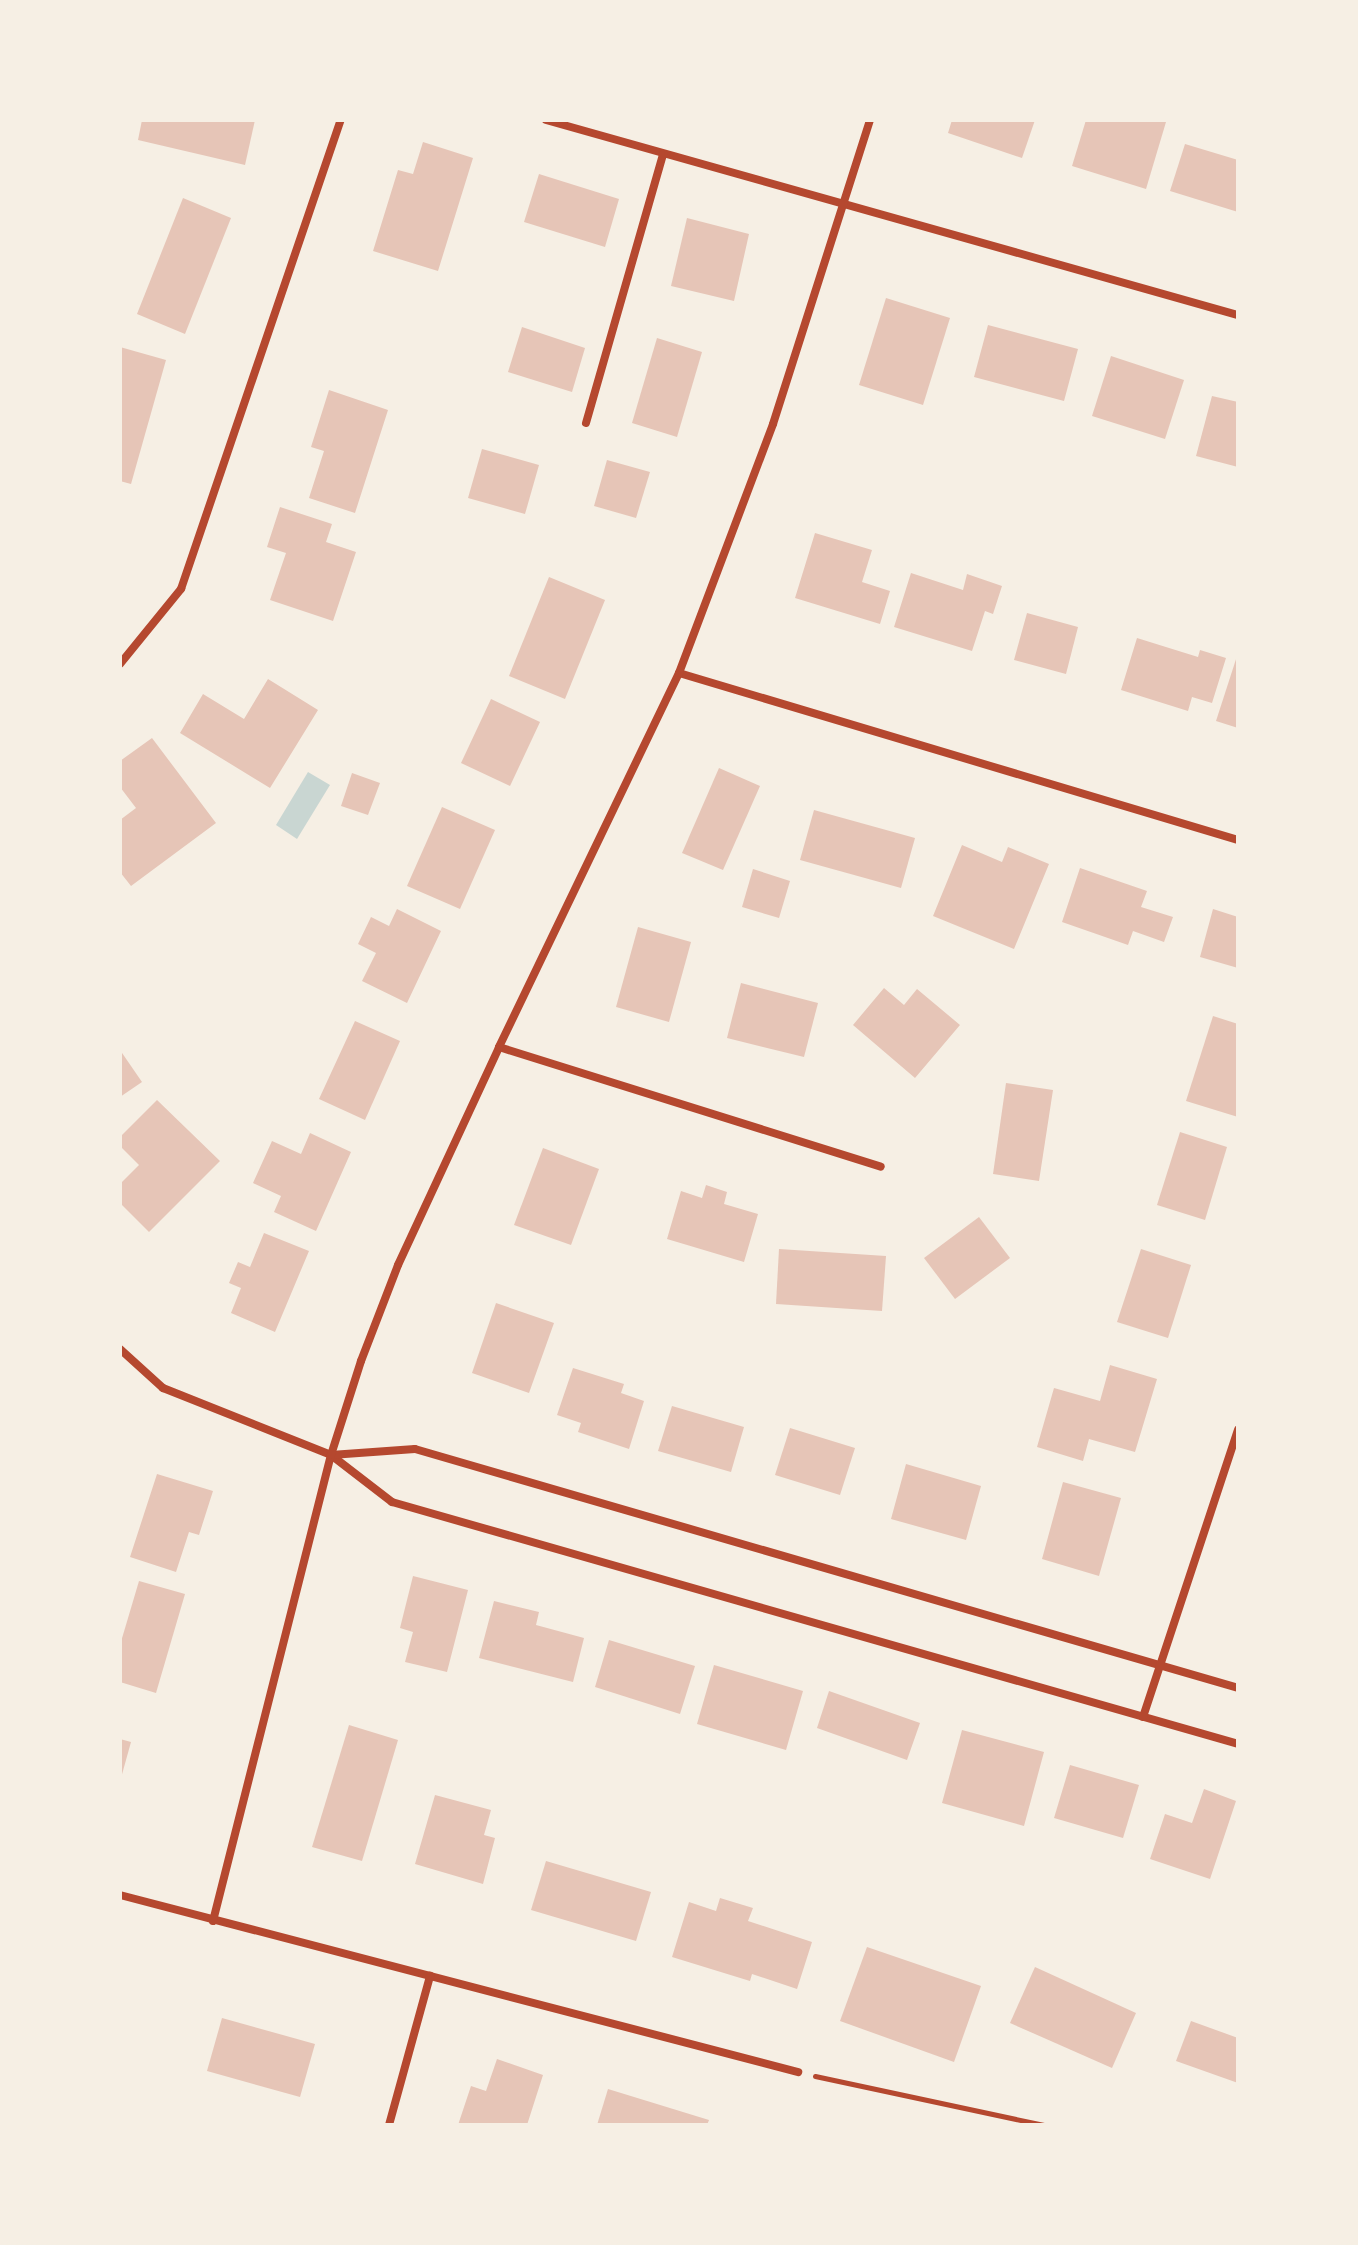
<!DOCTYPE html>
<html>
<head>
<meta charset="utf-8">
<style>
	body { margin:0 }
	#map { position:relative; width:1358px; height:2245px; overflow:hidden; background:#f6efe4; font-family:Mulish,sans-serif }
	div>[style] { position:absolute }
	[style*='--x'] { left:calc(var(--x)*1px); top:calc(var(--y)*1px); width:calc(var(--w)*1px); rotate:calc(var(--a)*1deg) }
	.water>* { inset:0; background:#c9d6d2 }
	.building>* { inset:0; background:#e6c5b7 }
	.path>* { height:5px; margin:-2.5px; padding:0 2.5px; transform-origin:2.5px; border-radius:2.5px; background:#b5482f }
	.minor>* { height:8px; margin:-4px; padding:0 4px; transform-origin:4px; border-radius:4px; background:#b5482f }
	span { translate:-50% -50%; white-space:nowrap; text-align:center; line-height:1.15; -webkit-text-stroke:8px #f6efe4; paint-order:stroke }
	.frame { position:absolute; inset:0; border:122px solid #f6efe4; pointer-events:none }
</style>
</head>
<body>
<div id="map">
	<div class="water">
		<i style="clip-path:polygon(308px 772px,330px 785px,297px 839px,276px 825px)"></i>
	</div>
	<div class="building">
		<i style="clip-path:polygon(142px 120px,255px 120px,245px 165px,138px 140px)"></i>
		<i style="clip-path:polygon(952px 120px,1035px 120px,1022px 158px,948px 133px)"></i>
		<i style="clip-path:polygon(1086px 120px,1166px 122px,1146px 189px,1072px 166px)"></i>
		<i style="clip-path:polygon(423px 142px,473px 158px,438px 271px,373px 251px,398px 170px,413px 174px)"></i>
		<i style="clip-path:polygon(1185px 144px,1238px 160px,1238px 212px,1170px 191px)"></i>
		<i style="clip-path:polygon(539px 174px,619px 199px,605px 247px,524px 222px)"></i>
		<i style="clip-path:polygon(183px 198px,231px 218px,185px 334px,137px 314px)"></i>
		<i style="clip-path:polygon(687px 218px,749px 234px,734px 301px,671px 286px)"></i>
		<i style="clip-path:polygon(886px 298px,950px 318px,923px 405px,859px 385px)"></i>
		<i style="clip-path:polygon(988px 325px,1078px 349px,1064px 401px,974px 377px)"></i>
		<i style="clip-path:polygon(522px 327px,585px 348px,572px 392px,508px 372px)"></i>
		<i style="clip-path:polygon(657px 338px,702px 352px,677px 437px,632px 423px)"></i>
		<i style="clip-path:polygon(120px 347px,166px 360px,131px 484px,120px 481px)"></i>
		<i style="clip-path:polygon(1111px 356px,1184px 380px,1165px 439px,1092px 416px)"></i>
		<i style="clip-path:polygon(329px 390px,388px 410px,355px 513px,309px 498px,324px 451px,311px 447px)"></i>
		<i style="clip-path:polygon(1212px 396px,1238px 402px,1238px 467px,1196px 456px)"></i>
		<i style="clip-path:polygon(482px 449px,539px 465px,525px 514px,468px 498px)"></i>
		<i style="clip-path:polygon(607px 460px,650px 472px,636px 518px,594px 506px)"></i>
		<i style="clip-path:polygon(280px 507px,332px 524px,326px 542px,356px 552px,333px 621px,270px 600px,286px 553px,267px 547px)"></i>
		<i style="clip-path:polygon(815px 533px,872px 550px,862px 582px,890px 591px,880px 624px,795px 598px)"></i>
		<i style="clip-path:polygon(911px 573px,963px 590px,967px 574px,1002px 586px,993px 614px,985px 611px,972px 651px,894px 627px)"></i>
		<i style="clip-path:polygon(549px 577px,605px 600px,565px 699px,509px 676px)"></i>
		<i style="clip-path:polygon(1027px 613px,1078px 627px,1066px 674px,1014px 660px)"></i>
		<i style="clip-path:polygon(1137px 638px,1198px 657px,1200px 650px,1226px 658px,1212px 703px,1192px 697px,1188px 711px,1121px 690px)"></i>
		<i style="clip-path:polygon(1238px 653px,1238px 728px,1216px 721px)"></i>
		<i style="clip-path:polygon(268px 679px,318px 710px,270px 788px,180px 733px,203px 694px,244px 719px)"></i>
		<i style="clip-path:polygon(491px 699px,540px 722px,510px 786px,461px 763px)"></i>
		<i style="clip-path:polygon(152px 738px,216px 823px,131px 886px,120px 872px,120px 820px,136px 808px,120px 787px,120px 761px)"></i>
		<i style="clip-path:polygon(719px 768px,760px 786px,723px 870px,682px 853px)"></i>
		<i style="clip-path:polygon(352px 773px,380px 783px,368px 815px,341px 806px)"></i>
		<i style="clip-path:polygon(442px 807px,495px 830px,460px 909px,407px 886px)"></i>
		<i style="clip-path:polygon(814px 810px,915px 838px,901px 888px,800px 860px)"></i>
		<i style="clip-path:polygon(962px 845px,1002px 862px,1008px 847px,1049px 864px,1014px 949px,933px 916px)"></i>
		<i style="clip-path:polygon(1080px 868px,1147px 891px,1141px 907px,1173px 917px,1164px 942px,1133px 931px,1128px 945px,1062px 922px)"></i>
		<i style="clip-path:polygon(753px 869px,790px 881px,779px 918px,742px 907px)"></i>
		<i style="clip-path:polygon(397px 909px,441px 931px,407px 1003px,362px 981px,376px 953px,358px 944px,371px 917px,389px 926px)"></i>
		<i style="clip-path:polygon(1213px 909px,1238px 917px,1238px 968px,1200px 957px)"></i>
		<i style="clip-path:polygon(638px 927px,691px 942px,669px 1022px,616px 1007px)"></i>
		<i style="clip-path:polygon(741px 983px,818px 1003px,804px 1057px,727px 1038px)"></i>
		<i style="clip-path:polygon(884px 988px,904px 1005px,917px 989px,960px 1025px,915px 1078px,853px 1025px)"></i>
		<i style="clip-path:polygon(1213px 1016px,1238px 1024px,1238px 1117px,1186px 1101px)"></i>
		<i style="clip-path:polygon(355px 1021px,400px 1041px,365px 1120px,319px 1099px)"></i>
		<i style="clip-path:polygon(120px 1050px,142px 1082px,120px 1097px)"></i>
		<i style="clip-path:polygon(1006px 1083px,1053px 1090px,1039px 1181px,993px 1174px)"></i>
		<i style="clip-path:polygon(157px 1100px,220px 1161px,149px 1232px,120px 1203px,120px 1184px,139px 1165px,120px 1146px,120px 1137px)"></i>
		<i style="clip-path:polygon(1180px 1132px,1227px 1147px,1205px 1220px,1157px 1205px)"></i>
		<i style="clip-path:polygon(310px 1133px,351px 1152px,316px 1231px,274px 1212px,281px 1196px,253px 1183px,272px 1141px,301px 1154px)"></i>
		<i style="clip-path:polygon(543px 1148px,599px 1169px,571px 1245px,514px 1225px)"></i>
		<i style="clip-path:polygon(706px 1185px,727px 1192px,724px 1204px,758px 1214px,744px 1262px,667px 1239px,681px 1191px,702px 1198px)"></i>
		<i style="clip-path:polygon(979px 1217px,1010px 1258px,955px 1299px,924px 1258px)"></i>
		<i style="clip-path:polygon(264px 1233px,309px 1251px,275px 1332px,231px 1313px,241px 1288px,229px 1283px,238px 1262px,250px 1267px)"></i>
		<i style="clip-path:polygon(779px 1249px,886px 1256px,882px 1311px,776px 1304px)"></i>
		<i style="clip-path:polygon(1141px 1249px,1191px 1265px,1168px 1338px,1117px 1322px)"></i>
		<i style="clip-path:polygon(496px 1303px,554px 1323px,529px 1393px,472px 1373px)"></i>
		<i style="clip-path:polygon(1110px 1365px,1157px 1379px,1135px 1452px,1089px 1439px,1083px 1461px,1037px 1447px,1054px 1388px,1100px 1401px)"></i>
		<i style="clip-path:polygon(573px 1368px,624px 1384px,621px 1393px,644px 1401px,629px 1449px,578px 1432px,581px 1423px,557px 1415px)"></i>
		<i style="clip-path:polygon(672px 1406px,744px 1427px,731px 1472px,658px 1451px)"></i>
		<i style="clip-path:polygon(790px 1428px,855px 1448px,840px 1495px,775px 1475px)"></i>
		<i style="clip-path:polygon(906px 1464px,981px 1486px,966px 1540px,891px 1519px)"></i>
		<i style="clip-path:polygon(157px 1474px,213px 1491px,199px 1535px,189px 1532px,176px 1572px,130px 1557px)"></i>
		<i style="clip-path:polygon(1063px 1482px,1121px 1498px,1099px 1576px,1042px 1559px)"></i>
		<i style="clip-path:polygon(413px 1576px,468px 1590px,447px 1672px,405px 1662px,413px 1632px,400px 1628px)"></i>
		<i style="clip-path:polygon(139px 1581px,185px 1594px,156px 1693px,120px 1682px,120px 1645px)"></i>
		<i style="clip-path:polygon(494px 1601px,539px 1612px,536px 1625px,584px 1638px,573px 1682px,479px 1658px)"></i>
		<i style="clip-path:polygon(609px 1640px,695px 1666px,680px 1714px,595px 1687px)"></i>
		<i style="clip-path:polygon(714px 1665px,803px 1691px,786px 1750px,697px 1724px)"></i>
		<i style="clip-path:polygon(829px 1691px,920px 1723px,907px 1760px,817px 1728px)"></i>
		<i style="clip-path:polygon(349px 1725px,398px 1740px,362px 1861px,312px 1847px)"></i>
		<i style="clip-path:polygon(962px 1730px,1044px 1752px,1024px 1826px,942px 1803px)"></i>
		<i style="clip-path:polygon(120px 1739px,131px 1742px,121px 1778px,120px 1778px)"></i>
		<i style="clip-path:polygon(1070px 1765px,1139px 1785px,1123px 1838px,1054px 1818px)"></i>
		<i style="clip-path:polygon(1204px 1789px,1236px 1801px,1210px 1879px,1150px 1859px,1165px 1814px,1192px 1823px)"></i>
		<i style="clip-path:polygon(435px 1795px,491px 1810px,484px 1835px,495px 1838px,483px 1884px,415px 1864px)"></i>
		<i style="clip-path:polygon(546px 1861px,651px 1892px,636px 1941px,531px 1910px)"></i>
		<i style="clip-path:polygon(720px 1898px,753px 1908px,748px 1921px,812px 1942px,797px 1989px,752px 1974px,750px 1981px,672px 1957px,689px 1902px,716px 1911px)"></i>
		<i style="clip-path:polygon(867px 1947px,981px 1986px,954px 2062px,840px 2021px)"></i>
		<i style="clip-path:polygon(1035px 1967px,1136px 2013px,1112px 2068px,1010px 2023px)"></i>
		<i style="clip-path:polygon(222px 2018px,315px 2044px,300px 2097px,207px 2071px)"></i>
		<i style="clip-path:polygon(1191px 2021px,1238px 2038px,1238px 2083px,1176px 2061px)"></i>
		<i style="clip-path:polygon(497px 2059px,543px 2075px,527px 2125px,458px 2125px,471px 2086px,486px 2091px)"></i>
		<i style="clip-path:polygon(608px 2089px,709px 2120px,707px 2125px,597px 2125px)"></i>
	</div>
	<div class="path">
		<i style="--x:815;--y:2076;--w:234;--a:12.1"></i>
	</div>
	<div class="minor">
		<i style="--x:546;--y:120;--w:719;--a:15.74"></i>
		<i style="--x:586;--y:423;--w:280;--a:-74"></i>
		<i style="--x:120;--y:664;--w:97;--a:-50.9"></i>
		<i style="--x:181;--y:589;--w:496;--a:-71.2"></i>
		<i style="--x:679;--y:673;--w:583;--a:16.63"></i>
		<i style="--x:499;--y:1047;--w:400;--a:17.4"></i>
		<i style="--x:120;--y:1349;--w:58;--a:42.2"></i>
		<i style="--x:163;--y:1388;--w:181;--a:21.7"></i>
		<i style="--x:331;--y:1455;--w:77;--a:37.6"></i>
		<i style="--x:392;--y:1502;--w:880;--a:15.96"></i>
		<i style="--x:331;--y:1455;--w:84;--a:-4.1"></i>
		<i style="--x:415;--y:1449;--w:857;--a:16.19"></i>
		<i style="--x:1143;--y:1717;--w:303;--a:-71.7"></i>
		<i style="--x:120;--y:1895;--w:701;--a:14.63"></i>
		<i style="--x:213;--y:1921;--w:481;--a:-75.8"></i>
		<i style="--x:331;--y:1455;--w:99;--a:-72.3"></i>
		<i style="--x:361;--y:1361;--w:103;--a:-68.9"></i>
		<i style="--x:398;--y:1265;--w:240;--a:-65.1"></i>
		<i style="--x:499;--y:1047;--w:415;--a:-64.3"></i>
		<i style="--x:679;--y:673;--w:266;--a:-69.3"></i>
		<i style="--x:773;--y:424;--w:319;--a:-72.3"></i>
		<i style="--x:389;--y:2125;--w:155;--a:-74.6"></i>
	</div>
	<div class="frame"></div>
</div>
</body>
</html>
